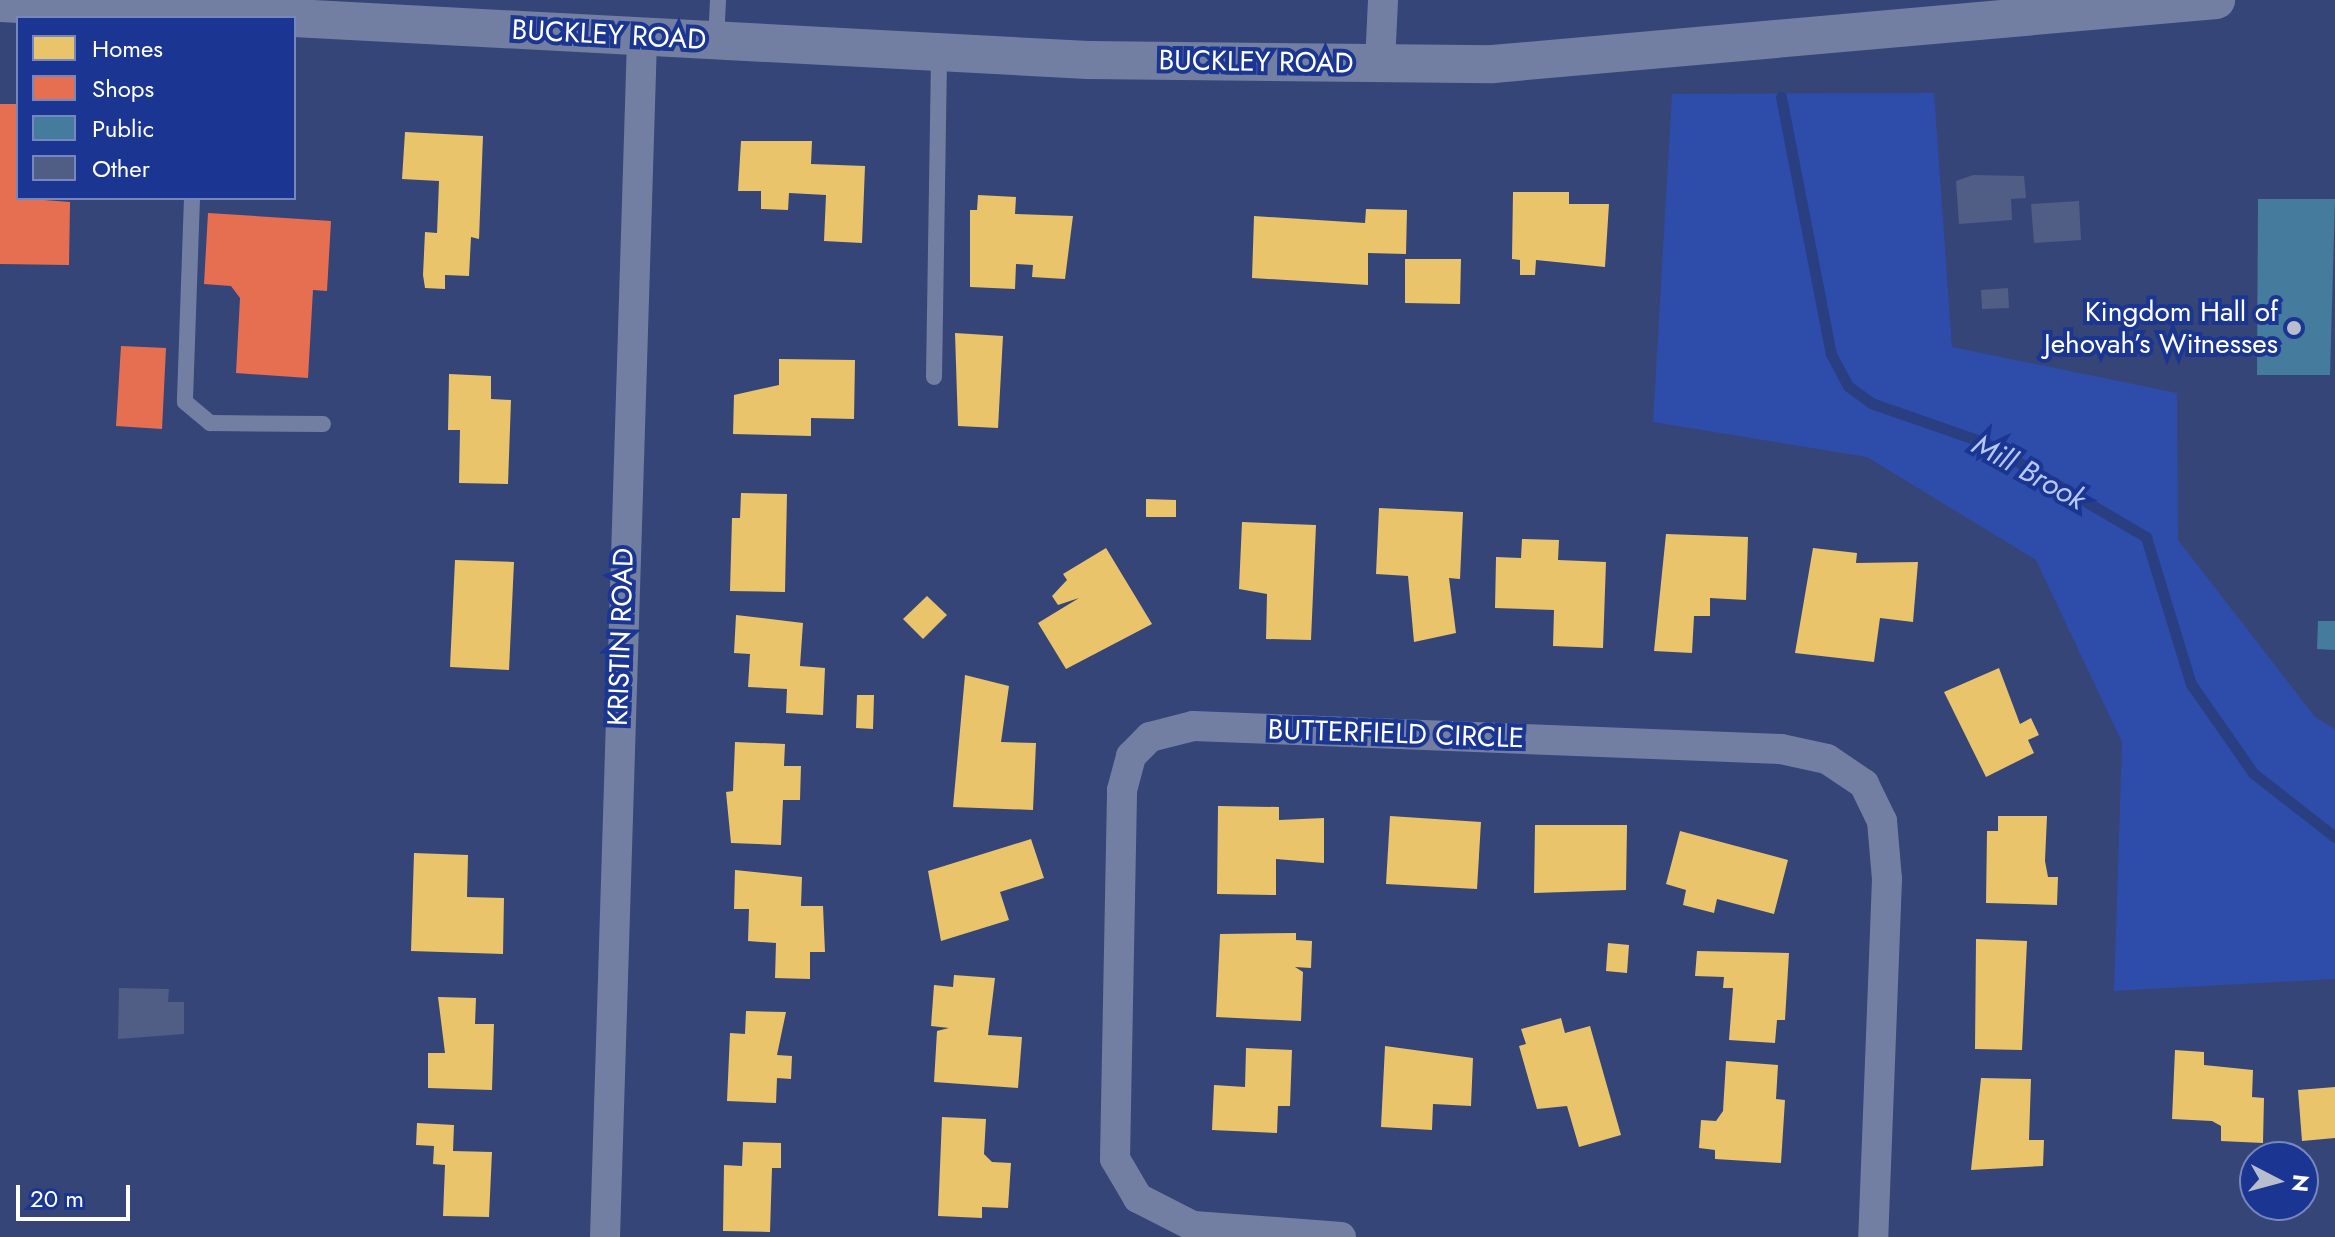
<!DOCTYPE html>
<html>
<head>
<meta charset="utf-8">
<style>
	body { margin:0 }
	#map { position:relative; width:2335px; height:1237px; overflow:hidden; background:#364577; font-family:Jost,sans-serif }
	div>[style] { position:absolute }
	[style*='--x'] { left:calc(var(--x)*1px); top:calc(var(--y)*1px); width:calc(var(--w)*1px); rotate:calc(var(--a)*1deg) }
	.green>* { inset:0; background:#2e4ca9 }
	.homes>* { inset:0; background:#e9c46a }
	.shops>* { inset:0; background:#e76f51 }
	.public>* { inset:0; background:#457b9d }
	.stream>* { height:11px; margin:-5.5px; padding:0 5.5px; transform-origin:5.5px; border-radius:5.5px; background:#2a3e82 }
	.building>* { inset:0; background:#505d85 }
	.service>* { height:16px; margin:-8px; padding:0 8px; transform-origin:8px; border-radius:8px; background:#737fa2 }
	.minor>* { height:30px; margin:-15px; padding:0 15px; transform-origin:15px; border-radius:15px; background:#737fa2 }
	.tertiary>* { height:38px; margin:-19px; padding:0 19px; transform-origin:19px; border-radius:19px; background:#737fa2 }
	.dots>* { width:22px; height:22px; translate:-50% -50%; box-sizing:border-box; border:4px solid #1b3692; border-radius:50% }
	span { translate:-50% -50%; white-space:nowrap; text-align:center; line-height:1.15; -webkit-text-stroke:8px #1b3692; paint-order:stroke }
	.street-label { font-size:28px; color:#fff }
	.poi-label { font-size:28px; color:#fff }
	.right { translate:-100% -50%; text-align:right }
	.water-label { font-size:30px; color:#b7c7f6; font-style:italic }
	.legend { position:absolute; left:16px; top:16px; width:280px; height:184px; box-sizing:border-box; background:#1b3692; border:2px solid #7686be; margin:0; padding:10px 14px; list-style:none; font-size:24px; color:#fff }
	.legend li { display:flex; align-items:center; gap:16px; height:40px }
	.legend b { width:40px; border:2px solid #7686be }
	.north { position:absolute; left:2239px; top:1141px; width:80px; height:80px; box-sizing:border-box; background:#1b3692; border:2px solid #7686be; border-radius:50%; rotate:96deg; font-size:22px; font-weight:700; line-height:32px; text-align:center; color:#fff }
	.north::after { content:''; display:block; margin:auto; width:28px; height:36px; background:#b9becf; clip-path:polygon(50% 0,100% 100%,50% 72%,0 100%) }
	.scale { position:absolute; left:16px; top:1185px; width:114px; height:36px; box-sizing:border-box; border:4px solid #fff; border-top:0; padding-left:10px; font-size:24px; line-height:28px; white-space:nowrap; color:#fff; -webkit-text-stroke:6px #1b3692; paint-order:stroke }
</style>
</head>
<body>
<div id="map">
	<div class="green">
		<i style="clip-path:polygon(1934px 93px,1952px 347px,2177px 393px,2178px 540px,2315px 717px,2335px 729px,2335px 979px,2114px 991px,2122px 742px,2036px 560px,1867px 457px,1653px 422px,1672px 94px)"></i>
	</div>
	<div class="homes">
		<i style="clip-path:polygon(405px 132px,483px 136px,479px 239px,471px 237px,469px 276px,445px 275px,445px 289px,425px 288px,423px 275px,425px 232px,437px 233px,439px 181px,402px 179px)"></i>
		<i style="clip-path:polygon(741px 141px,812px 141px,811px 164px,865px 166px,862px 243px,824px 241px,826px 195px,789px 193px,788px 210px,761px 209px,761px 191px,738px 191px)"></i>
		<i style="clip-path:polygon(1513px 192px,1569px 192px,1569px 204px,1609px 204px,1605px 267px,1536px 260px,1535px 275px,1520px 275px,1520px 260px,1512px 259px)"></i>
		<i style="clip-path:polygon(978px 195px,1016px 197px,1015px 214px,1073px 216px,1065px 279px,1032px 277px,1033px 265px,1016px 264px,1015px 289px,970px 287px,970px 210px,977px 210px)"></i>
		<i style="clip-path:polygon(1366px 209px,1407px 210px,1406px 254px,1368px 253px,1368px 285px,1252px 278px,1254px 216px,1365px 223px)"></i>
		<i style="clip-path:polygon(1405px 259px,1461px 259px,1460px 304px,1405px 303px)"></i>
		<i style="clip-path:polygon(955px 333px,1003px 336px,998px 428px,958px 426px)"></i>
		<i style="clip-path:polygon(779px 359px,855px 360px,854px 419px,811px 418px,811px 436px,733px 434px,734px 395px,779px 385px)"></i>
		<i style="clip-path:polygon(449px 374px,491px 376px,491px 399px,511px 400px,508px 484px,459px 483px,460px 430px,448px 430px)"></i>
		<i style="clip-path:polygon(741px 493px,787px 494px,785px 592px,730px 591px,732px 518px,740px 518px)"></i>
		<i style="clip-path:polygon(1146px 499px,1176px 500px,1176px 517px,1146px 517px)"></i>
		<i style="clip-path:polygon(1379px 508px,1463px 512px,1460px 579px,1449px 578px,1456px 633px,1414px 642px,1408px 576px,1376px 574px)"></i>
		<i style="clip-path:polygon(1242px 522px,1316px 525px,1311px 640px,1266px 639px,1267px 594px,1239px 589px)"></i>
		<i style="clip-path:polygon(1666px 534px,1748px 537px,1746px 600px,1710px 598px,1710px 616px,1694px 616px,1692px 653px,1654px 651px)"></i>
		<i style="clip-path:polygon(1522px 539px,1559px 540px,1558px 560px,1606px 562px,1603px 648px,1553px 646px,1554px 610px,1495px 608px,1496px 557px,1521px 558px)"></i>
		<i style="clip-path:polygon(1106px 548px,1152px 624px,1066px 669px,1038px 623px,1079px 598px,1058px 605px,1052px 596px,1067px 580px,1063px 574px)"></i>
		<i style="clip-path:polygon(1813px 548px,1857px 553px,1856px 563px,1918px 562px,1913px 622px,1880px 618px,1874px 662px,1795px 653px)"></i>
		<i style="clip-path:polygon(455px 560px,514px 562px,509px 670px,450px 667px)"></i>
		<i style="clip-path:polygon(927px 596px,947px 615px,923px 639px,903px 619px)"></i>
		<i style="clip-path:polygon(736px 615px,803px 623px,800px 666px,825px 668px,823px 715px,786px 713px,787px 689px,748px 687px,750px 654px,734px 653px)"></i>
		<i style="clip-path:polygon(1999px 668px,2020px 724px,2031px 718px,2039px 735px,2028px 740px,2034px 753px,1986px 777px,1944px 692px)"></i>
		<i style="clip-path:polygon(965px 675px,1009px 686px,1001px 742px,1036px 743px,1033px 810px,953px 807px)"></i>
		<i style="clip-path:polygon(857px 695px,874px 695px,873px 729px,856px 728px)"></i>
		<i style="clip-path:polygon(735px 742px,785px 744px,784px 766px,801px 766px,800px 800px,783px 800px,781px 845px,731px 843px,726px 792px,733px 791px)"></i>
		<i style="clip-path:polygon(1218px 806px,1279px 807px,1279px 820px,1324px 818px,1324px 863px,1276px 859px,1276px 895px,1217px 894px)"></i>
		<i style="clip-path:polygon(1390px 816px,1481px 822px,1477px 889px,1386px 884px)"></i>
		<i style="clip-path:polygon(1998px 816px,2047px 816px,2045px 861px,2048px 877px,2058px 877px,2057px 905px,1986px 903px,1987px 831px,1998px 831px)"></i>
		<i style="clip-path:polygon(1535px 825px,1627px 825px,1626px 890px,1534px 893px)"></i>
		<i style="clip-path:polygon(1680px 831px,1788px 860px,1774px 914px,1717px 899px,1714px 913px,1683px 905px,1686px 890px,1666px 884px)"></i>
		<i style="clip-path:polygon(1031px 839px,1044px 878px,1000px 892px,1009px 920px,941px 941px,928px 871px)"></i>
		<i style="clip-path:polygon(414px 853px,468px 855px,467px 897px,504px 898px,503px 954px,411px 951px)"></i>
		<i style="clip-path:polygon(735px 870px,802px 877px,801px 906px,823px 906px,825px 952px,810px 952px,810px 979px,775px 978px,776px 943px,748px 941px,749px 909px,734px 909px)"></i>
		<i style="clip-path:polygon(1296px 933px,1296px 940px,1312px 941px,1311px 968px,1295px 967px,1303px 972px,1301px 1021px,1216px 1017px,1220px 934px)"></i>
		<i style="clip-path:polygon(1976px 939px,2027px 941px,2022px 1050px,1975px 1049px)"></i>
		<i style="clip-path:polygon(1608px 943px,1629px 945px,1627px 973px,1606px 971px)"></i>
		<i style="clip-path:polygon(1697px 951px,1789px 953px,1785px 1020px,1777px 1020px,1775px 1043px,1729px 1040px,1733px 988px,1723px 988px,1724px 977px,1695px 976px)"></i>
		<i style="clip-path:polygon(954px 975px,995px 978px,988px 1035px,1022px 1037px,1018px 1088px,934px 1082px,937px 1031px,949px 1028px,931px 1026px,934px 985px,953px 987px)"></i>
		<i style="clip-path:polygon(438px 997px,476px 998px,475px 1024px,494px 1024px,492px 1090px,428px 1088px,428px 1053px,445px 1053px)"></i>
		<i style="clip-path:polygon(746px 1011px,786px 1012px,777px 1055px,792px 1056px,791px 1079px,777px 1078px,776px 1103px,727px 1101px,730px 1033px,745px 1034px)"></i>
		<i style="clip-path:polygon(1561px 1018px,1565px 1033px,1590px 1026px,1621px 1135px,1579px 1147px,1567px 1106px,1537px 1109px,1519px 1046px,1526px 1044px,1521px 1029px)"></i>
		<i style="clip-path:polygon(1385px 1046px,1473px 1058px,1471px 1106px,1433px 1104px,1432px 1130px,1381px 1127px)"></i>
		<i style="clip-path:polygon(1246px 1048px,1292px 1050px,1290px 1106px,1278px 1106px,1277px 1133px,1212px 1130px,1214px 1085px,1245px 1087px)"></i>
		<i style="clip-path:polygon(2175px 1050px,2204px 1052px,2204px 1065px,2253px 1070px,2252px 1097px,2264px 1098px,2263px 1143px,2221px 1141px,2221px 1126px,2212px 1121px,2172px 1119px)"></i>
		<i style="clip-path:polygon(1726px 1061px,1778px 1065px,1776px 1099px,1785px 1100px,1781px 1163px,1715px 1159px,1715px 1150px,1699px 1148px,1701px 1120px,1716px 1121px,1723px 1111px)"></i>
		<i style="clip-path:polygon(1981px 1078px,2031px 1079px,2029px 1140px,2044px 1140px,2043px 1166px,1971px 1170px)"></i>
		<i style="clip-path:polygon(2335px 1087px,2335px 1138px,2302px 1141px,2298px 1090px)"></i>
		<i style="clip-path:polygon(942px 1117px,986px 1119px,984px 1154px,992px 1162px,1011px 1163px,1008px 1208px,982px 1207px,982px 1218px,938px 1216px)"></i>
		<i style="clip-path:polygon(417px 1123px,454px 1125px,453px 1151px,492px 1152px,489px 1217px,443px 1216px,445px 1165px,433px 1164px,434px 1146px,416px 1145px)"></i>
		<i style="clip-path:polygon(743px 1142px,781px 1143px,781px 1168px,772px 1168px,770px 1232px,723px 1231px,724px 1165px,742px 1166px)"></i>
	</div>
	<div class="shops">
		<i style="clip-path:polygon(0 104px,18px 104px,18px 198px,70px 202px,69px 265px,0 264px)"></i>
		<i style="clip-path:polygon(208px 213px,331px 221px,327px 291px,313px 290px,308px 378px,236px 373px,240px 298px,231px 286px,204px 284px)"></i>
		<i style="clip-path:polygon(121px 346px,166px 348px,162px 429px,116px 426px)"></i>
	</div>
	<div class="public">
		<i style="clip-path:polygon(2258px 199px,2335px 199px,2330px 375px,2257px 375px)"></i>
		<i style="clip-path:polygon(2318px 621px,2335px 621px,2335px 650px,2317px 649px)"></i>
	</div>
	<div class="stream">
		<i style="--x:1781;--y:97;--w:262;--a:79"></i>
		<i style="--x:1831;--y:354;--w:36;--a:62"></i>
		<i style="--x:1848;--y:386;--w:29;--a:36"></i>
		<i style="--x:1871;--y:403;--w:122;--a:19.2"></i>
		<i style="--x:1986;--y:443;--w:186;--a:30.4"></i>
		<i style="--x:2146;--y:537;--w:154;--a:73"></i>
		<i style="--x:2191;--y:684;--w:108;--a:55.1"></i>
		<i style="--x:2253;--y:773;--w:104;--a:38"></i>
	</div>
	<div class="building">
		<i style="clip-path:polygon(1973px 175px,2024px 176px,2026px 198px,2011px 199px,2012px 220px,1959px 224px,1956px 181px)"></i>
		<i style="clip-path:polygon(2079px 201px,2081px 240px,2034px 243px,2031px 204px)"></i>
		<i style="clip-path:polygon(2008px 288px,2009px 308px,1982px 309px,1981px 290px)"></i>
		<i style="clip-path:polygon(119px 988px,169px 989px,168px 1002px,184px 1002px,184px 1034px,118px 1039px)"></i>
	</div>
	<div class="service">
		<i style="--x:716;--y:40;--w:40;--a:-87.1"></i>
		<i style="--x:192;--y:198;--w:204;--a:92"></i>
		<i style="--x:185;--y:402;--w:33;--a:40"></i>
		<i style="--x:210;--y:423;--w:113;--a:0.5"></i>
		<i style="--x:934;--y:377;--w:325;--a:-89.1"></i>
	</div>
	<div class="minor">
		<i style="--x:1380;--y:64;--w:64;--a:-87.3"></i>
		<i style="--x:605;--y:1237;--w:1201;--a:-88.23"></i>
		<i style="--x:1341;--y:1237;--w:148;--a:-175.7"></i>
		<i style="--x:1193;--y:1226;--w:62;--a:-153"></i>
		<i style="--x:1138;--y:1198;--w:45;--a:-120.5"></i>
		<i style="--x:1115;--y:1159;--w:369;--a:-88.9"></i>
		<i style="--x:1122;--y:790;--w:35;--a:-75"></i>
		<i style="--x:1131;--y:756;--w:27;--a:-45"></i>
		<i style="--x:1150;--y:737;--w:44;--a:-14.3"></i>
		<i style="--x:1193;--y:726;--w:588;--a:2.24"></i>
		<i style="--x:1781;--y:749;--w:47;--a:12.3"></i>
		<i style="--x:1827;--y:759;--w:45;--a:34"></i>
		<i style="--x:1864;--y:784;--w:41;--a:64.1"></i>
		<i style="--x:1882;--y:821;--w:58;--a:85.1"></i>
		<i style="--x:1887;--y:879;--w:358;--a:92.2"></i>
	</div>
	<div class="tertiary">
		<i style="--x:0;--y:3;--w:287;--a:3"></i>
		<i style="--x:294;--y:18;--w:795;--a:3.03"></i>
		<i style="--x:1088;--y:60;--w:405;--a:0.6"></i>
		<i style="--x:1493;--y:64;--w:726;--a:-5.06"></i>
	</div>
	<div class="dots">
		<i style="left:2294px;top:328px;background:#b9becf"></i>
	</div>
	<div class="street-label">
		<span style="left:609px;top:35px;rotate:3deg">BUCKLEY ROAD</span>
		<span style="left:1256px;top:62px;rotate:1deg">BUCKLEY ROAD</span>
		<span style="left:621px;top:637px;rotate:-88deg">KRISTIN ROAD</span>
		<span style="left:1396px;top:734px;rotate:2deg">BUTTERFIELD CIRCLE</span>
	</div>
	<div class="poi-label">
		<span class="right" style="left:2278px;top:328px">Kingdom Hall of<br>Jehovah’s Witnesses</span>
	</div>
	<div class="water-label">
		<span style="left:2029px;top:472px;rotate:29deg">Mill Brook</span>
	</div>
	<ul class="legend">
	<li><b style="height:22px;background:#e9c46a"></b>Homes</li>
	<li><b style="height:22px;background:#e76f51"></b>Shops</li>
	<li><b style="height:22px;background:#457b9d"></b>Public</li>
	<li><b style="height:22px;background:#505d85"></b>Other</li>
	</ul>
	<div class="north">N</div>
	<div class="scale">20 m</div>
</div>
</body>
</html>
